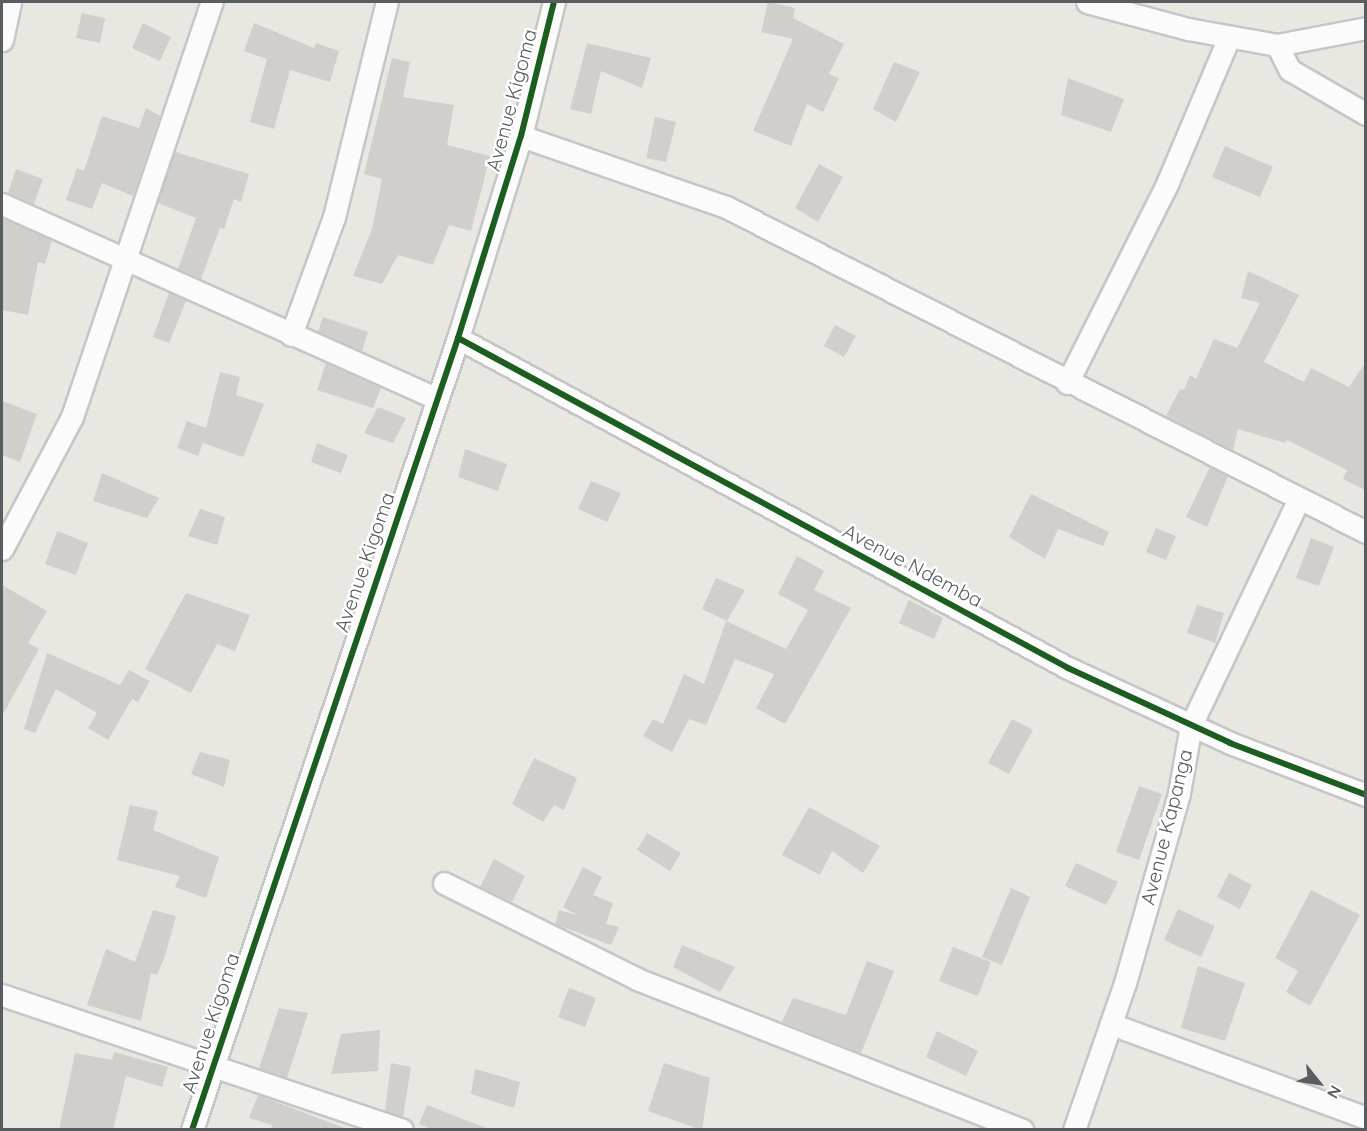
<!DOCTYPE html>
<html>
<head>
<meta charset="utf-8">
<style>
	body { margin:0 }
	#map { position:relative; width:1367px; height:1131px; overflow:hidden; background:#e9e7e2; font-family:Quicksand,sans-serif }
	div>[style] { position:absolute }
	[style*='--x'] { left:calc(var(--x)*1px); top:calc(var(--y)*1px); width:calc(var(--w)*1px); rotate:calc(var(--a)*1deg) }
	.building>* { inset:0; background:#d0cfcc }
	.roads { filter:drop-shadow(2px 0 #c5c6c5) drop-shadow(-2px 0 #c5c6c5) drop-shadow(0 2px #c5c6c5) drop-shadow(0 -2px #c5c6c5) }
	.street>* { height:21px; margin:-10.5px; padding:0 10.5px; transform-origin:10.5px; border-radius:10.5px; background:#fcfbfb }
	.cycleway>* { height:6px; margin:-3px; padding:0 3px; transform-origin:3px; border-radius:3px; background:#1b5e20 }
	span { translate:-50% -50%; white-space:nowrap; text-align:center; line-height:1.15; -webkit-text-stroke:5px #fff; paint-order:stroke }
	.street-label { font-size:20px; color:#585d61 }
	.frame { position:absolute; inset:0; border:3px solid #585d61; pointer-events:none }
	.north { position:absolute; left:1289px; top:1053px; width:60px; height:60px; -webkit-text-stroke:4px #fff; paint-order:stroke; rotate:120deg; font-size:16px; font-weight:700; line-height:24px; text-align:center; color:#585d61 }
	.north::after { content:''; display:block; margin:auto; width:21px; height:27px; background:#585d61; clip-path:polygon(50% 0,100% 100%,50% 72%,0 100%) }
</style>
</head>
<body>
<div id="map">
	<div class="building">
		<i style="clip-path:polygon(768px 2px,795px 8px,793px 18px,844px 44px,829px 74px,839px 78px,823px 112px,807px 104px,791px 146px,753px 131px,793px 39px,761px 32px)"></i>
		<i style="clip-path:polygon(82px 13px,105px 18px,100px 43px,76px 38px)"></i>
		<i style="clip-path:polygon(143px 23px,171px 37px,160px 61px,132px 48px)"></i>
		<i style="clip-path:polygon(254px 23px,314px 48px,316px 43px,339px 51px,330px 82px,290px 70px,274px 129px,250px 122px,267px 59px,244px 51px)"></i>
		<i style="clip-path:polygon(587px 43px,651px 58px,642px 88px,601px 71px,591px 114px,570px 109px)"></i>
		<i style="clip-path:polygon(392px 58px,410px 62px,403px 97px,454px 105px,447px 145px,490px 156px,471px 231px,449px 225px,433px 265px,398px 255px,382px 284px,353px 276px,372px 229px,382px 179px,364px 174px)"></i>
		<i style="clip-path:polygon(894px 62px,920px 72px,896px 122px,873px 109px)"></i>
		<i style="clip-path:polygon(1068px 78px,1124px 99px,1111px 132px,1061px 115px)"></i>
		<i style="clip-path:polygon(146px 108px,160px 116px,133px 196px,102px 183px,92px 209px,66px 200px,77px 168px,84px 171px,102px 116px,139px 128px)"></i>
		<i style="clip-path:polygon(655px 117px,676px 122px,666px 162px,646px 158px)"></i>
		<i style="clip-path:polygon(1225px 146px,1273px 167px,1260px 197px,1212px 177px)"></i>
		<i style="clip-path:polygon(175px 152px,249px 174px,241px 202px,234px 199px,224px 229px,220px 228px,201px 279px,178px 269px,196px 218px,158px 203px)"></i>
		<i style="clip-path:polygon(819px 164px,843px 177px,818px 222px,795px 208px)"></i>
		<i style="clip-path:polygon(16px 169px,43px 179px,34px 204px,8px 193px)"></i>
		<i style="clip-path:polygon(2px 218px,52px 240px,45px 264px,38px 262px,28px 315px,2px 310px)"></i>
		<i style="clip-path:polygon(1248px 271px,1299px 295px,1264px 362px,1304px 382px,1311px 368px,1349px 387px,1365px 363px,1365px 490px,1343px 479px,1347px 470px,1287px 440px,1285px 443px,1238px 429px,1233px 450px,1166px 416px,1180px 389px,1184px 390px,1190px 375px,1196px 379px,1214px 339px,1237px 348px,1260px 303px,1241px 298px)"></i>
		<i style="clip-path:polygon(169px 293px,186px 301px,169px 343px,153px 337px)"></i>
		<i style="clip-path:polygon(323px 317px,368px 332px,362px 351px,318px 332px)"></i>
		<i style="clip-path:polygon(835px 325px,856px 336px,844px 357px,824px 346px)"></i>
		<i style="clip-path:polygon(326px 363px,381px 388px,373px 408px,317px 390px)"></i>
		<i style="clip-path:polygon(220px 372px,240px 377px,236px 395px,264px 404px,243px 457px,203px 443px,198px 456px,177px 448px,187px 421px,206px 428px)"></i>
		<i style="clip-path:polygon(2px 401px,37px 414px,20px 462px,2px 455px)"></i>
		<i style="clip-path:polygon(378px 407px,406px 418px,393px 443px,364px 433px)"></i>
		<i style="clip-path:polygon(317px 443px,348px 455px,341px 473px,311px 462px)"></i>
		<i style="clip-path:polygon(465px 449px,507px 464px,498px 491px,458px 477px)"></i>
		<i style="clip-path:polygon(1210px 467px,1228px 476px,1207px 527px,1186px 517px)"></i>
		<i style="clip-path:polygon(102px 473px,159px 498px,147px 518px,93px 501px)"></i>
		<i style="clip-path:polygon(591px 481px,621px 493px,607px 522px,578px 509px)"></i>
		<i style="clip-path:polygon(1031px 494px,1109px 532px,1103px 546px,1058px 529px,1045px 559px,1009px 537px)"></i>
		<i style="clip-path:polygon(200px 509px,225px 517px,217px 545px,188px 536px)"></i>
		<i style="clip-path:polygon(1156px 528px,1176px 536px,1166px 560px,1146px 552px)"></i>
		<i style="clip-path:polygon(57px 531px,88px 543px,76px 575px,45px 564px)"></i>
		<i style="clip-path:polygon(1311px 538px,1334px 547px,1319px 586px,1296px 578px)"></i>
		<i style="clip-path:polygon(797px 556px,824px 571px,814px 590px,851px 608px,785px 724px,756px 708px,774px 674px,735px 659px,706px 725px,689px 719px,672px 752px,643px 736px,653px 719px,663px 724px,684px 674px,704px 684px,726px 621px,786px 649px,808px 610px,778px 594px)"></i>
		<i style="clip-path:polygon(716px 578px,745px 590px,727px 621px,702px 609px)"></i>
		<i style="clip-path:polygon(2px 585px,47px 611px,28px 643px,39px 649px,2px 716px)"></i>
		<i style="clip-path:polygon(186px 593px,250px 615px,235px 651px,217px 644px,191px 693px,145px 669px)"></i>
		<i style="clip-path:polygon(909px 600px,943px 618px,934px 639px,899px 623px)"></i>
		<i style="clip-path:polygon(1197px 605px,1224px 613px,1215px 643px,1187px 633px)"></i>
		<i style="clip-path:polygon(47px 653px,120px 685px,129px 670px,150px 681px,138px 702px,132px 699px,108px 740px,88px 728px,97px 713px,56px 689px,35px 733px,24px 729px)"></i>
		<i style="clip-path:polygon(1012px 719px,1033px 730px,1009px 774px,988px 763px)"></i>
		<i style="clip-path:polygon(200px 752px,230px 760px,224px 787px,191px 774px)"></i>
		<i style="clip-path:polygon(534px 758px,577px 778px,564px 810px,554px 805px,543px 822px,512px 804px)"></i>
		<i style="clip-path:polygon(1139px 786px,1162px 794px,1139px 860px,1116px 852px)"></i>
		<i style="clip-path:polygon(130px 805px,158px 811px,153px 830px,219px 857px,206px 898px,175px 887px,180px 876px,117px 860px)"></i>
		<i style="clip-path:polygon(809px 807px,880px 846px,863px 873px,832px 851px,820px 875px,782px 855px)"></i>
		<i style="clip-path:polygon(647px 833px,681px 853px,670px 871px,637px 850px)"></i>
		<i style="clip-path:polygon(494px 859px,525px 876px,512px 902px,480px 887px)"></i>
		<i style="clip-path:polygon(1076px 863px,1118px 882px,1106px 905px,1065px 886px)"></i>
		<i style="clip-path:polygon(583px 867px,602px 877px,593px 895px,613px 903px,606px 924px,619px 927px,611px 945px,555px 924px,559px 910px,577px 915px,563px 907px)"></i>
		<i style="clip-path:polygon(1229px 873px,1252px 885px,1240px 909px,1217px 897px)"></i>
		<i style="clip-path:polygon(1011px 888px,1030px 897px,1002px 965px,982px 957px)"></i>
		<i style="clip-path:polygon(1311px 890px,1360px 915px,1310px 1006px,1286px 992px,1298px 971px,1275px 958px)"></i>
		<i style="clip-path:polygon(1178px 909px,1215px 926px,1201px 957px,1164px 940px)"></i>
		<i style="clip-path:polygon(153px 910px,176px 916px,165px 956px,157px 975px,151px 973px,141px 1021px,87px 1005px,106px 949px,135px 962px)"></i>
		<i style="clip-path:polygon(682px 945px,735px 967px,720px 992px,673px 967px)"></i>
		<i style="clip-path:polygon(953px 947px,991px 962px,978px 996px,939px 981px)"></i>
		<i style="clip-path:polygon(867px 961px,894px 971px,861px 1053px,782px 1022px,793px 998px,846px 1015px)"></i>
		<i style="clip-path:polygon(1198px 966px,1245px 983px,1225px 1041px,1181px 1028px)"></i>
		<i style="clip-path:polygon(569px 988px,596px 998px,585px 1027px,558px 1017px)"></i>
		<i style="clip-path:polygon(279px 1008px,308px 1013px,287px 1078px,259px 1068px)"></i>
		<i style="clip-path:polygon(380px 1030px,378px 1071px,331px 1074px,341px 1034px)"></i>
		<i style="clip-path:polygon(937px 1031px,978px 1051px,966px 1076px,926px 1057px)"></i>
		<i style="clip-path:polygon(114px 1052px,168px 1067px,162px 1087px,126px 1076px,113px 1130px,59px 1130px,75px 1053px,112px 1060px)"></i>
		<i style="clip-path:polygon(391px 1063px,411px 1067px,403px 1117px,385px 1111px)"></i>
		<i style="clip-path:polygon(664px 1063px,710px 1078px,702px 1130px,648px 1111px)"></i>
		<i style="clip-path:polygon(475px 1069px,520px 1082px,514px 1108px,471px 1094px)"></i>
		<i style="clip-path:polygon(258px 1095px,344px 1128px,344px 1130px,271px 1130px,272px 1125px,249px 1118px)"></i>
		<i style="clip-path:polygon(427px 1105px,486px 1128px,486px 1130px,434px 1130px,419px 1124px)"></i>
	</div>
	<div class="roads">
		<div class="street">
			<i style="--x:1087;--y:2;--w:105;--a:15"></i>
			<i style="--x:1188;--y:29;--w:90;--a:10.2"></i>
			<i style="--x:1277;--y:45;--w:91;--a:-10.8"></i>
			<i style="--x:2;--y:40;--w:39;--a:-78"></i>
			<i style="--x:1277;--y:45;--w:28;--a:63"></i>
			<i style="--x:1290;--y:70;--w:88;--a:30.1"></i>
			<i style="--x:521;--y:136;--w:217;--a:19.1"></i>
			<i style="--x:726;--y:207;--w:718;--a:26.92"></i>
			<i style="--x:2;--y:204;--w:477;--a:24.1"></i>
			<i style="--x:291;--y:335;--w:126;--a:-70"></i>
			<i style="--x:334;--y:217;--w:221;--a:-76.2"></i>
			<i style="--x:458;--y:338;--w:694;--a:28.41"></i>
			<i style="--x:1068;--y:668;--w:179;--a:24.8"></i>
			<i style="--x:1230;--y:743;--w:146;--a:20.9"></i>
			<i style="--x:1067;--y:383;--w:223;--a:-63.3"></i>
			<i style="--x:1167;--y:184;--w:160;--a:-67.1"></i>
			<i style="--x:2;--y:549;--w:149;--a:-62.1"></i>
			<i style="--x:72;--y:417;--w:438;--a:-71.4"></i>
			<i style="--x:444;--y:883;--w:216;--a:26.4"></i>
			<i style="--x:637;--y:979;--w:414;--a:21.4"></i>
			<i style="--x:2;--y:995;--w:422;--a:18.6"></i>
			<i style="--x:1111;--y:1024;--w:272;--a:20.2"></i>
			<i style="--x:192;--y:1130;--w:835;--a:-71.43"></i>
			<i style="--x:458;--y:338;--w:212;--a:-72.7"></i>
			<i style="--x:521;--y:136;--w:138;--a:-76.2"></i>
			<i style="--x:1074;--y:1130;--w:156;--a:-70.9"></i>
			<i style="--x:1125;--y:983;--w:198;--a:-74.1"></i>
			<i style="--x:1179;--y:793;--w:69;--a:-80"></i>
			<i style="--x:1191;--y:725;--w:248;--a:-64.5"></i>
		</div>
	</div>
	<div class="cycleway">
		<i style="--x:458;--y:338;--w:694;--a:28.41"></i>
		<i style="--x:1068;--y:668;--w:179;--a:24.8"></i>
		<i style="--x:1230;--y:743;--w:146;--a:20.9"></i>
		<i style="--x:192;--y:1130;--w:835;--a:-71.43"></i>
		<i style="--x:458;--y:338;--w:212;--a:-72.7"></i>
		<i style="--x:521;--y:136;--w:138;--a:-76.2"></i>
	</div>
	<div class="street-label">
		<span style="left:511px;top:100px;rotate:-75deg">Avenue Kigoma</span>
		<span style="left:364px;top:562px;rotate:-71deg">Avenue Kigoma</span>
		<span style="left:913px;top:565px;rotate:28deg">Avenue Ndemba</span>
		<span style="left:1166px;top:827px;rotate:-76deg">Avenue Kapanga</span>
		<span style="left:210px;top:1023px;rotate:-72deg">Avenue Kigoma</span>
	</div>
	<div class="frame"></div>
	<div class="north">N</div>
</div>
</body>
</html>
